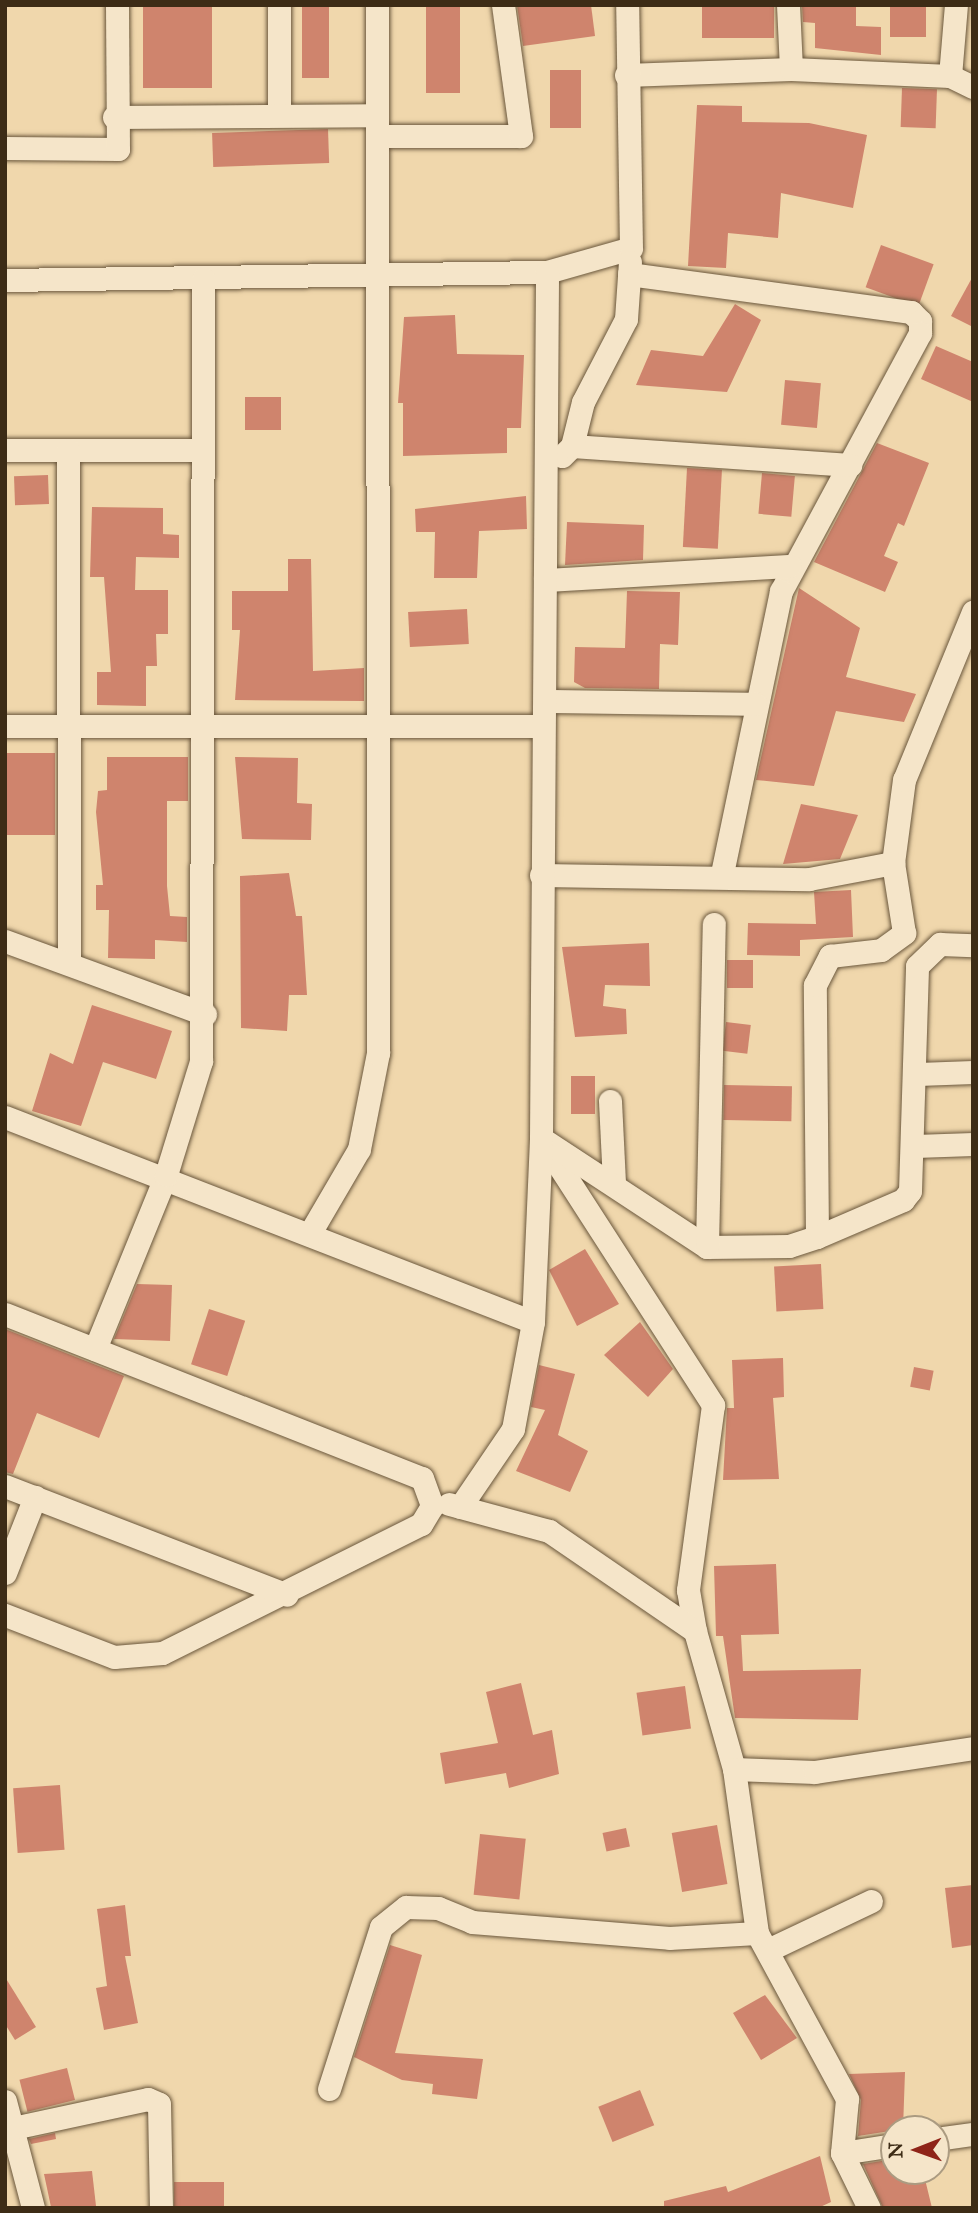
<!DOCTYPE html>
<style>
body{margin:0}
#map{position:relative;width:978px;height:2213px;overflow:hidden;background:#f0d7ac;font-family:"IM FELL Great Primer",serif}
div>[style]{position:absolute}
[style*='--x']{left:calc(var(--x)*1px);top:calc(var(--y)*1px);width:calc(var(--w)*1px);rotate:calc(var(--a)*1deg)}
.building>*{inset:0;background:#cf846d;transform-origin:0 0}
.roads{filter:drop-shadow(0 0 2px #6a573c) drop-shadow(0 0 2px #6a573c)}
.minor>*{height:23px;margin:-11.5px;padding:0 11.5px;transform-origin:11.5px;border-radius:11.5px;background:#f5e5c9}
span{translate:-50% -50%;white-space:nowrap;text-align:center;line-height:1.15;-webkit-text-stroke:6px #f5e5c9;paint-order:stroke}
.frame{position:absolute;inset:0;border:7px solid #3d2c16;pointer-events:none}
.north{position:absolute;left:880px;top:2115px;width:70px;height:70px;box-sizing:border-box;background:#f5e5c9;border:2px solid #ab9b81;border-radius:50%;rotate:269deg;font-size:19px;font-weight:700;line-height:28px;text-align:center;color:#3d2c16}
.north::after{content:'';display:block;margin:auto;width:24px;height:32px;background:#8f2418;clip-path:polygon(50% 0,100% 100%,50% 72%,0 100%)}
</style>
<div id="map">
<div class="building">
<i style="left:143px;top:5px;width:69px;height:83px"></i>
<i style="left:302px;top:5px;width:27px;height:73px"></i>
<i style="left:426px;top:5px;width:34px;height:88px"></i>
<i style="clip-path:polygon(517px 5px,591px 5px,595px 36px,523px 46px)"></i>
<i style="left:702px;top:5px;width:72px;height:33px"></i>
<i style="clip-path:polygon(802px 5px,856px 5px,856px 26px,881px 27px,881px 55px,815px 48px,815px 23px,803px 22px)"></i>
<i style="left:890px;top:5px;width:36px;height:32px"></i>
<i style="left:550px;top:70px;width:31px;height:58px"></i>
<i style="left:902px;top:88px;width:35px;height:39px;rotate:2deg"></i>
<i style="clip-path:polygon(697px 105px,742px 106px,742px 122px,809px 123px,867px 135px,853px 208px,781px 193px,778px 238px,728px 233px,726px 268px,688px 266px)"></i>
<i style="left:328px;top:129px;width:34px;height:116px;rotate:88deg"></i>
<i style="left:881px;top:245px;width:56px;height:45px;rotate:20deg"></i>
<i style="clip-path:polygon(973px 276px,973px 327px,951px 316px)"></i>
<i style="clip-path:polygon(735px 304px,761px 320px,727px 392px,636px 385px,651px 350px,703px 356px)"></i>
<i style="clip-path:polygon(455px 315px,457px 354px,524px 355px,521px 428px,507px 428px,507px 453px,403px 456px,403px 403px,398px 403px,404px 317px)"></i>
<i style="clip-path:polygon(936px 346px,973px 362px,973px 402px,921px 379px)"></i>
<i style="left:785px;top:380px;width:36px;height:45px;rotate:5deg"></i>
<i style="left:245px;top:397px;width:36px;height:33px"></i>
<i style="clip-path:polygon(877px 443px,929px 463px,904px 526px,898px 523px,884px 556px,898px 562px,885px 592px,814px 562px)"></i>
<i style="left:687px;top:468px;width:35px;height:79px;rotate:3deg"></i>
<i style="left:762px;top:473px;width:33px;height:41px;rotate:5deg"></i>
<i style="left:48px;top:475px;width:29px;height:34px;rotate:88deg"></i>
<i style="clip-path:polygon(526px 496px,527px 529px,479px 531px,477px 578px,434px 578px,435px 532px,416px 532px,415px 509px)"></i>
<i style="clip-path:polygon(92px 507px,163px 508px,163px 534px,179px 535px,179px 558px,136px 557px,135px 590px,168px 590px,168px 634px,156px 634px,157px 666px,146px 666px,146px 706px,97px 705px,97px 672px,111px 672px,104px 577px,90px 577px)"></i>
<i style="clip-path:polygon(567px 522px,644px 525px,643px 560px,565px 565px)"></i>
<i style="clip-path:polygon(288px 559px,311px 559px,313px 671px,364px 668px,364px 701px,235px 700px,240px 630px,232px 630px,232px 591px,288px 591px)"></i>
<i style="clip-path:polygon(799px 588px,860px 628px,846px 677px,916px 694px,904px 722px,836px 711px,814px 786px,756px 780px)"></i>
<i style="clip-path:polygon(627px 591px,680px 592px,678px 645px,660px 644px,659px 689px,585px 688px,574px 682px,575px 647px,625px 648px)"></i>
<i style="left:467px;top:609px;width:35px;height:59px;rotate:87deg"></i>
<i style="left:55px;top:753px;width:82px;height:50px;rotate:90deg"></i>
<i style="clip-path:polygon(107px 757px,188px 757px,188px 801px,167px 801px,167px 886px,170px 916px,187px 917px,187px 942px,155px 940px,155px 959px,108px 958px,109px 910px,96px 910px,96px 885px,103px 885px,96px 812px,98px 791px,107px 790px)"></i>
<i style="clip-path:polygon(235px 757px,298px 758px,297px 803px,312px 804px,311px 840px,242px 839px)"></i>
<i style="clip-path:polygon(801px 804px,858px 815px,840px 859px,783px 864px)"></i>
<i style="clip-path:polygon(289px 873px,296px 916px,302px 916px,307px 995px,289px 995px,287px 1031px,241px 1028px,240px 876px)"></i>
<i style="clip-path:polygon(851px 890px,853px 937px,800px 940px,800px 956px,747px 955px,748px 923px,816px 924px,814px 892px)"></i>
<i style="clip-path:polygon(649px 943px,650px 986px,605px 985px,603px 1006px,626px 1009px,627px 1034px,575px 1037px,562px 947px)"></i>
<i style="left:727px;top:960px;width:26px;height:28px"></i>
<i style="clip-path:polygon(92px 1005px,172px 1031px,156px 1079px,103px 1062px,81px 1126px,32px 1111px,50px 1053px,73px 1064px)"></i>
<i style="left:726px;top:1022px;width:25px;height:29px;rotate:7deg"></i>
<i style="left:571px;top:1076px;width:24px;height:38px"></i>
<i style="left:724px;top:1085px;width:68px;height:35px;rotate:1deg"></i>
<i style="clip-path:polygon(585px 1249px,619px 1304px,577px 1326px,549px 1270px)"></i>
<i style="left:821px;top:1264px;width:45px;height:47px;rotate:87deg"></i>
<i style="clip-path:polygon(137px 1284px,172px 1285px,170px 1341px,114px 1339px)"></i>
<i style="left:209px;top:1309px;width:38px;height:58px;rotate:18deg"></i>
<i style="clip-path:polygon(640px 1322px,673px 1369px,648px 1397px,604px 1355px)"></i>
<i style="clip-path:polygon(5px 1329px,124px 1376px,99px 1438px,37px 1413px,13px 1474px,5px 1472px)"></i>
<i style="clip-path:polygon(783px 1358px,784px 1397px,773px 1398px,779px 1479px,723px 1480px,727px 1408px,734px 1408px,732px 1360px)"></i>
<i style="clip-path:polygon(539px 1365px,575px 1374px,558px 1435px,588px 1451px,570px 1492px,516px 1471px,545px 1410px,531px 1407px)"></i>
<i style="left:914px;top:1367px;width:20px;height:20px;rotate:11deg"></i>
<i style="clip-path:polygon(776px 1564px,779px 1634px,741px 1635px,743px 1671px,861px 1669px,858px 1720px,735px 1718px,723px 1636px,716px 1636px,714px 1566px)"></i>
<i style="clip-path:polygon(521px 1683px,533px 1735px,552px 1730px,559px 1774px,509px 1788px,506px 1773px,445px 1784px,440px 1753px,498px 1743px,486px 1692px)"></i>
<i style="left:685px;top:1686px;width:43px;height:49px;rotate:82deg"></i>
<i style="left:60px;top:1785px;width:65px;height:47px;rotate:86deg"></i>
<i style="left:717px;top:1825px;width:60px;height:46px;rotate:80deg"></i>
<i style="left:626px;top:1828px;width:19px;height:24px;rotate:78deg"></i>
<i style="left:480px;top:1834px;width:46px;height:61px;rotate:6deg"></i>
<i style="clip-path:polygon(973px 1885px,973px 1945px,952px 1948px,945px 1888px)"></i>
<i style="clip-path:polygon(125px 1905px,131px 1956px,125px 1956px,138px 2023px,104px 2030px,96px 1988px,107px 1986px,97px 1909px)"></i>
<i style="clip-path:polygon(390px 1945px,422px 1955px,395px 2053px,483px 2059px,477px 2099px,432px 2094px,433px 2084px,402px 2080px,354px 2057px)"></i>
<i style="clip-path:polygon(5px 1977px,36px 2027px,15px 2040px,5px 2024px)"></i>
<i style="clip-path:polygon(765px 1995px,797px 2038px,761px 2060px,733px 2013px)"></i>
<i style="left:67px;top:2068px;width:33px;height:49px;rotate:76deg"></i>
<i style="clip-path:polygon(905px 2072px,903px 2129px,858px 2136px,861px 2100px,849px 2074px)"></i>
<i style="left:640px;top:2090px;width:38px;height:45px;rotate:68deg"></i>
<i style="clip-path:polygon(55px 2133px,56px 2139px,31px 2144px,29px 2139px)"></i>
<i style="clip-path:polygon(820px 2156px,831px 2202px,818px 2208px,664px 2208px,664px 2201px,726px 2186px,728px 2192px)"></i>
<i style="clip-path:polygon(894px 2159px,894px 2171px,923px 2171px,932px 2208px,883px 2208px,863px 2164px)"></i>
<i style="clip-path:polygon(92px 2171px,96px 2206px,51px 2207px,44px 2174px)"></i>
<i style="left:174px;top:2182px;width:50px;height:26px"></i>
</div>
<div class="roads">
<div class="minor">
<i style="--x:279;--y:5;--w:106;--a:90"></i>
<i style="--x:788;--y:5;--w:64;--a:87.3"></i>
<i style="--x:626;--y:75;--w:165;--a:-2.1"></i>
<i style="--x:791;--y:69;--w:159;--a:2.5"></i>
<i style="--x:950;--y:76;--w:25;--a:26"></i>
<i style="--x:950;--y:76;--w:71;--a:-85.2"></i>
<i style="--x:114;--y:117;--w:262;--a:-0.4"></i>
<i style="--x:378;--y:136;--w:143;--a:0"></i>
<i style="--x:521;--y:136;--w:132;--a:-97.8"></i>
<i style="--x:5;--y:148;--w:113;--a:0.5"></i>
<i style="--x:118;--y:149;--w:144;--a:-90.4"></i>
<i style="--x:629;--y:274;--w:285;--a:7.7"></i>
<i style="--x:911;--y:312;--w:13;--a:45"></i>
<i style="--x:920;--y:321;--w:12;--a:90"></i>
<i style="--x:920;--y:333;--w:293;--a:118.3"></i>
<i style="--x:781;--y:591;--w:289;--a:101.8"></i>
<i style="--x:5;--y:280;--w:542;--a:-0.85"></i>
<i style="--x:547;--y:272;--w:87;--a:-15.9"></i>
<i style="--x:631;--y:248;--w:243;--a:-90.9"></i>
<i style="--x:572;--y:446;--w:279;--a:3.9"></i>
<i style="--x:5;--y:450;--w:198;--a:0"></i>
<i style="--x:68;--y:450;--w:512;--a:89.89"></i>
<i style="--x:562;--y:456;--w:14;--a:-45"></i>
<i style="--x:572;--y:446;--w:45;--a:-76"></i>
<i style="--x:583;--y:402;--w:93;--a:-62.6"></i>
<i style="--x:626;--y:319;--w:57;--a:-86"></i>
<i style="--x:545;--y:580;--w:245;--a:-3.3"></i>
<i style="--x:545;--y:701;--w:210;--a:0.8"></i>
<i style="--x:5;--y:726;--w:536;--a:0"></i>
<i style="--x:541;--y:875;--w:268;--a:0.9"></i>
<i style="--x:809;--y:879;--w:86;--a:-10.8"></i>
<i style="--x:893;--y:863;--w:84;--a:-82.5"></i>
<i style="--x:904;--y:780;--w:182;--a:-67.7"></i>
<i style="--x:5;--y:941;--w:213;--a:20.1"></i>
<i style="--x:918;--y:1074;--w:55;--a:-2.1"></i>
<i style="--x:610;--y:1101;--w:83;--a:87.2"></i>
<i style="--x:5;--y:1117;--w:566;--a:21.22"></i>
<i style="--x:541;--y:1138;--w:318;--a:57.2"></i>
<i style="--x:713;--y:1405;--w:187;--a:97.7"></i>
<i style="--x:688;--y:1590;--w:42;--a:80.3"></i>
<i style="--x:695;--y:1631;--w:143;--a:74.2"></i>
<i style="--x:734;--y:1769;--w:166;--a:82"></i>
<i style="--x:757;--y:1933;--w:189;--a:61.5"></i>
<i style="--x:847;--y:2099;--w:54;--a:95.3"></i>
<i style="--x:842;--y:2153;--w:61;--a:63.9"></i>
<i style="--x:547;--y:1142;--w:191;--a:33.3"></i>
<i style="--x:707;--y:1247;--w:82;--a:-0.7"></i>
<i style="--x:789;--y:1246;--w:29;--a:-18"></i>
<i style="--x:817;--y:1237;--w:252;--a:-90.5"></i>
<i style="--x:815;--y:985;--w:33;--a:-63"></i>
<i style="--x:830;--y:956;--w:51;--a:-6.7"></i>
<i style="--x:881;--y:950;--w:29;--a:-36"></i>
<i style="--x:904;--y:933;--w:71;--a:-98.9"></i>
<i style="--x:915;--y:1146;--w:58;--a:-2"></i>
<i style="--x:310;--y:1233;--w:97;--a:-59.7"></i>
<i style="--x:359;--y:1149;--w:98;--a:-78.8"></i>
<i style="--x:378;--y:1053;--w:1048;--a:-90.05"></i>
<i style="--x:817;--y:1237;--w:94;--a:-23.3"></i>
<i style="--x:903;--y:1200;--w:11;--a:-52"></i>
<i style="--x:910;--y:1191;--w:225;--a:-88.2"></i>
<i style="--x:917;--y:966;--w:32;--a:-44"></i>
<i style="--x:940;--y:944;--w:33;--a:2"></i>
<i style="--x:707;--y:1247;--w:323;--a:-88.8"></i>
<i style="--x:5;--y:1314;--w:448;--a:21.5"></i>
<i style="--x:422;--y:1478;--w:30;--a:70"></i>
<i style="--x:432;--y:1506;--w:21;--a:121"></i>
<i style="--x:421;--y:1524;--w:289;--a:153.5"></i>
<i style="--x:162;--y:1653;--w:48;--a:175.2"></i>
<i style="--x:114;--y:1657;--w:117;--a:-158.9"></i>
<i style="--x:95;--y:1349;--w:188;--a:-67.8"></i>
<i style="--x:166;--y:1175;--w:119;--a:-72.9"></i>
<i style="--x:201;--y:1061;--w:782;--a:-89.85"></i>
<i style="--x:5;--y:1486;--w:302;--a:21.1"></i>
<i style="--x:449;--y:1504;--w:104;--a:15.1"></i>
<i style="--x:549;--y:1531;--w:177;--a:34.4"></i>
<i style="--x:460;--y:1507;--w:94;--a:-55.8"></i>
<i style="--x:513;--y:1429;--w:109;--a:-79.4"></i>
<i style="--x:533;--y:1322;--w:184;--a:-87.5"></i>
<i style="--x:541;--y:1138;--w:866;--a:-89.6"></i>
<i style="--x:5;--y:1573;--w:82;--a:-68.5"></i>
<i style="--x:734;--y:1769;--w:81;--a:2.1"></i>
<i style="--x:815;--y:1772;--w:160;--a:-8.6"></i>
<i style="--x:768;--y:1950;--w:114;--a:-25.4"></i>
<i style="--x:329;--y:2089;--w:170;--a:-72.2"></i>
<i style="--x:381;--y:1927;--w:32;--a:-39"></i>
<i style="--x:406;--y:1907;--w:32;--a:2"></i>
<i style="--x:438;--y:1908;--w:37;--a:22"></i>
<i style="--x:472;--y:1922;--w:198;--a:4.6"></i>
<i style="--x:669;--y:1938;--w:88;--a:-3.3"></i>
<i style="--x:5;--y:2101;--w:111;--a:75.3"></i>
<i style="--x:13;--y:2128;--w:138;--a:-12.1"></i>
<i style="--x:148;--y:2099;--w:12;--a:24"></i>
<i style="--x:159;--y:2104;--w:104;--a:88.9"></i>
<i style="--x:936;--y:2139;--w:37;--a:-8"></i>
<i style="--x:842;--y:2153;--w:53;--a:-8.7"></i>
</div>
</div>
<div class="frame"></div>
<div class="north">N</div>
</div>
